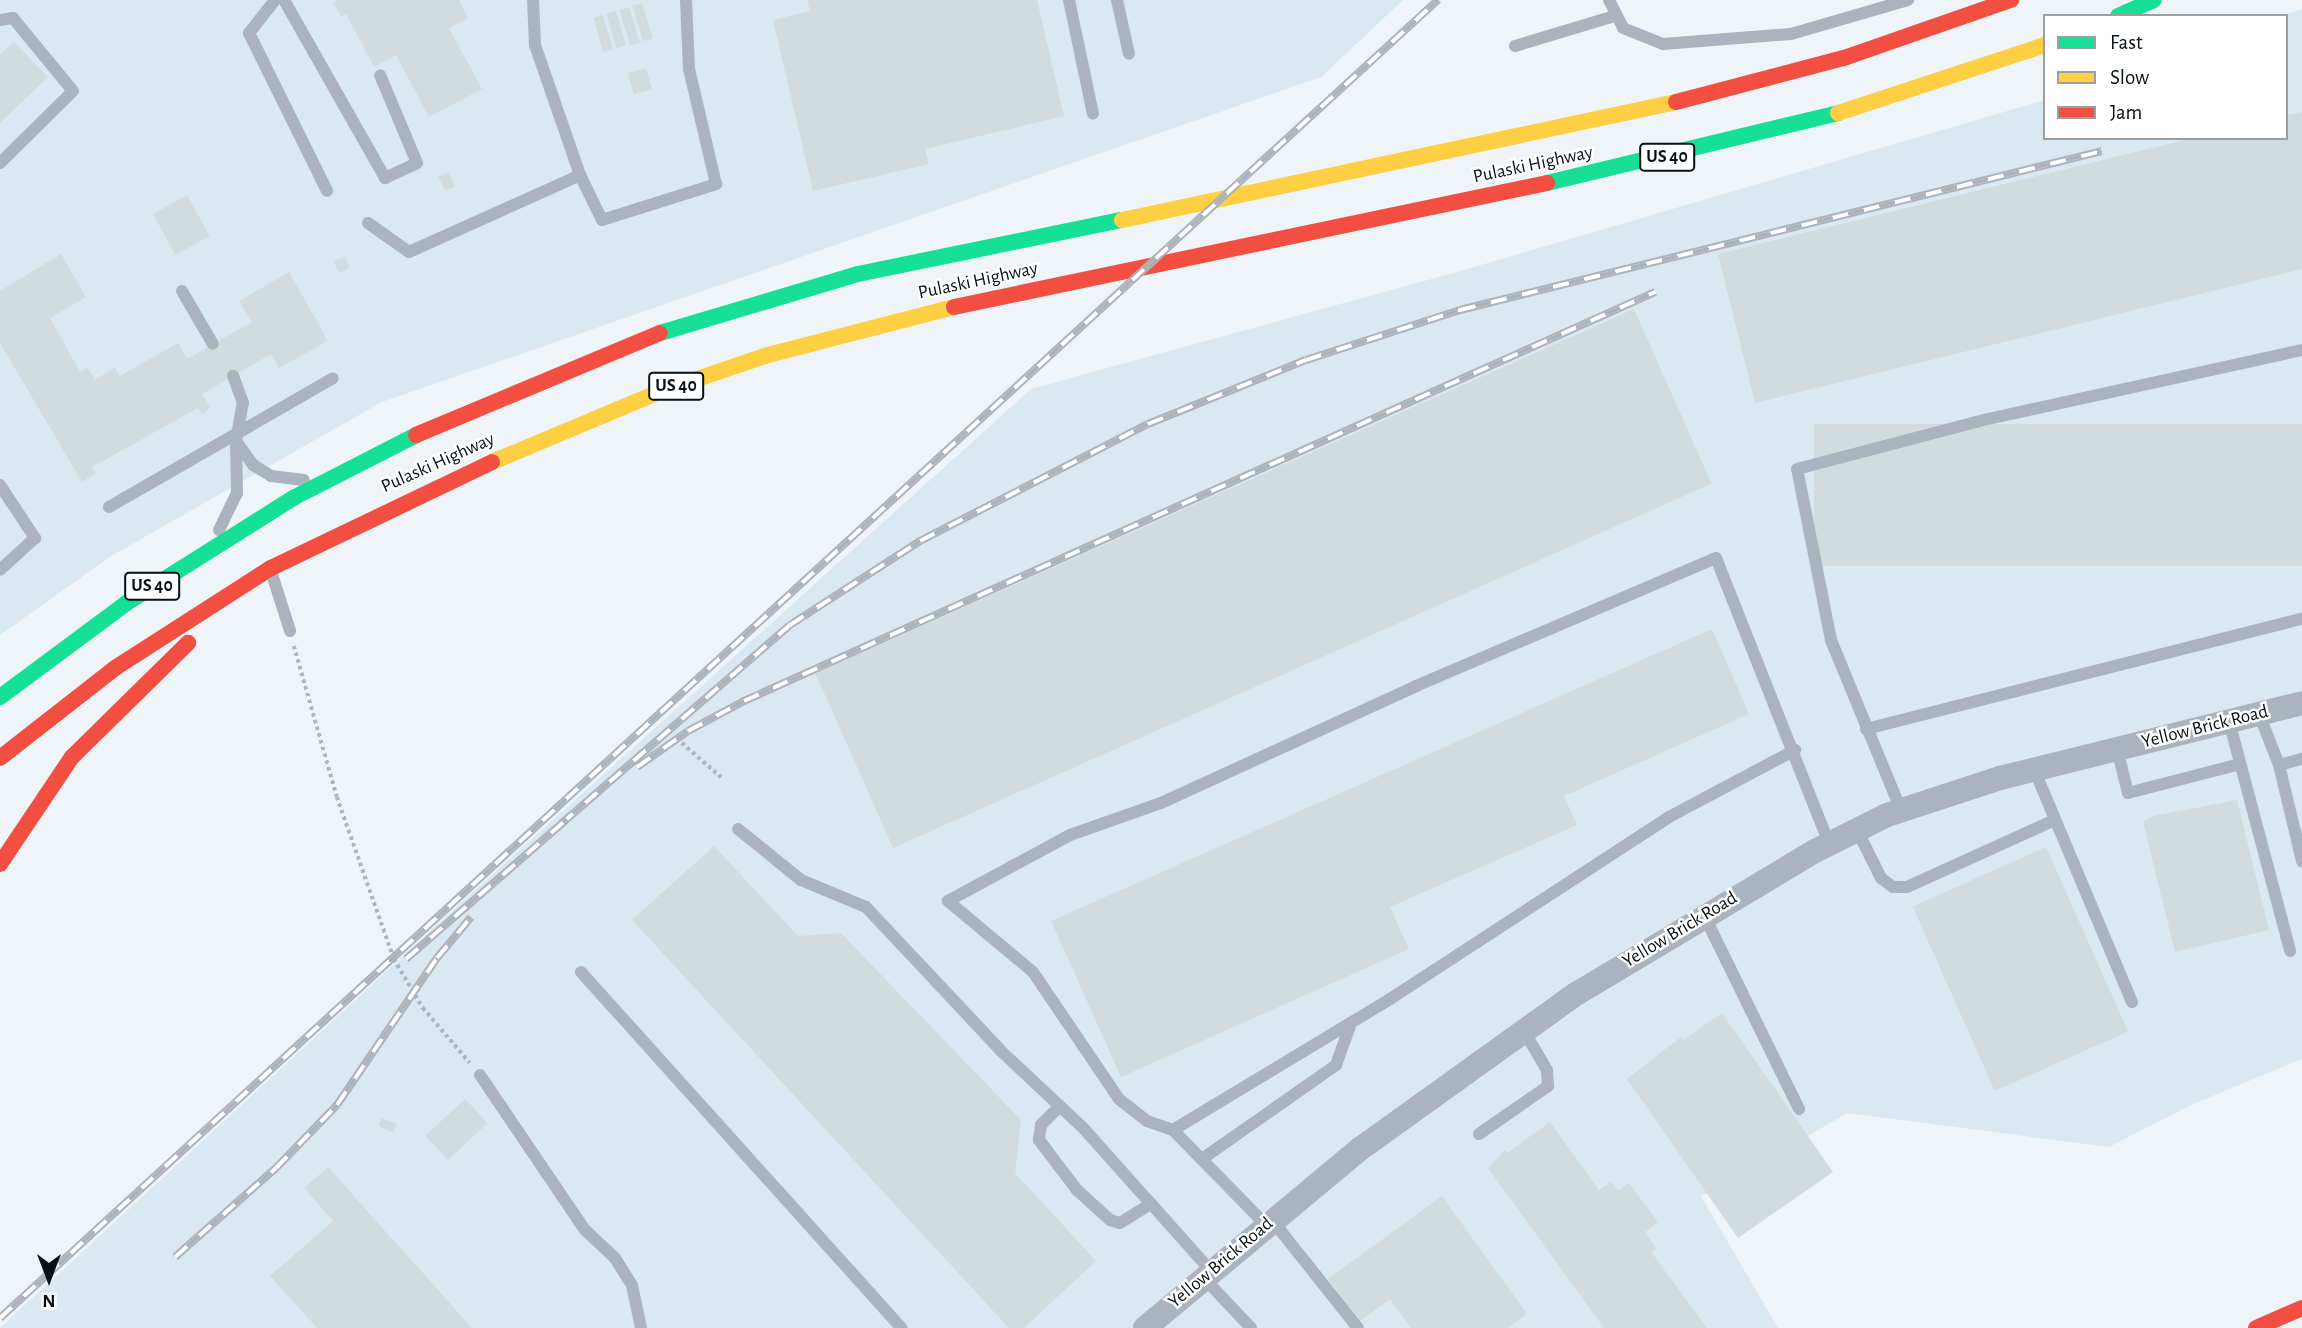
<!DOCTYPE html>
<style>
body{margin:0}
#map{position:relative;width:2302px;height:1328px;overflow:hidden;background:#eef4f7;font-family:"Alegreya Sans",sans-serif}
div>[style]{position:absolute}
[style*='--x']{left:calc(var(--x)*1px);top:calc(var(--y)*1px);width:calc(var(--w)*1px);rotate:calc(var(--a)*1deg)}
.built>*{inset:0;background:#dae8f1}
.building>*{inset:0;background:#d2dcde;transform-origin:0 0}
.path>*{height:3.5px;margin-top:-1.75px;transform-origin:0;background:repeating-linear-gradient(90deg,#aeb5bc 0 3.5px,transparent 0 7px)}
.lane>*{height:12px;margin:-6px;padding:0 6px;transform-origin:6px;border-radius:6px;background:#abb3bf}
.street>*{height:24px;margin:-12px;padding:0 12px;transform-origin:12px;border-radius:12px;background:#abb3bf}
.fast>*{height:16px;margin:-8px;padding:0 8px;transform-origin:8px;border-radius:8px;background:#16e098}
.slow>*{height:16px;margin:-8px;padding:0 8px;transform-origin:8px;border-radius:8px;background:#ffcf43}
.jam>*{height:16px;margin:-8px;padding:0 8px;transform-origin:8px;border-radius:8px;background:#f24e42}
.rail>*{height:8px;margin-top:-4px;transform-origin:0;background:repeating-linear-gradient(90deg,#fff 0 16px,#adb3bb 0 32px);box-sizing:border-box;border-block:2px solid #adb3bb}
span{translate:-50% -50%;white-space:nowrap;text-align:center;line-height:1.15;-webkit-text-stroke:5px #fff;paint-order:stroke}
.shield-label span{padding:2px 5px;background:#fff;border:2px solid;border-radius:5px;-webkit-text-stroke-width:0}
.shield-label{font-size:18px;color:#061015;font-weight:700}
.street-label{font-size:19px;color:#061015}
.legend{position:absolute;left:2043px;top:14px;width:245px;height:126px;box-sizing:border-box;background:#fff;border:2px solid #9b9fa1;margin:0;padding:9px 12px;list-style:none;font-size:21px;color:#061015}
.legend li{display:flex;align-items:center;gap:14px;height:35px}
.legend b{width:35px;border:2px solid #9b9fa1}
.north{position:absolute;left:14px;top:1244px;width:70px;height:70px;-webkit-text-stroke:5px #fff;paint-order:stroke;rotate:180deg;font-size:19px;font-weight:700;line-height:28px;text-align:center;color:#061015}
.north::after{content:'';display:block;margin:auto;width:24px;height:32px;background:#061015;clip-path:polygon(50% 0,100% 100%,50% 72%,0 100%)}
</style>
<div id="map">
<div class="built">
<i style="clip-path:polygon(0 0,1403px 0,1321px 77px,382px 402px,111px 556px,0 635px)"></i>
<i style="clip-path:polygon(2302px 9px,2302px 1059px,2193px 1104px,2109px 1147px,1848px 1113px,1701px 1196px,1778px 1328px,0 1328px,441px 921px,1031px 389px,1457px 272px,2045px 100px,2045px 138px,2286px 138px,2286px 16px,2282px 16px)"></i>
</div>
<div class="building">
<i style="clip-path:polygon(338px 0,459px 0,468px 18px,449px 28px,482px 89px,429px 117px,396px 55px,374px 67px,346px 14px,341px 17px,333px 3px)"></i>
<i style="clip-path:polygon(807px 0,1037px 0,1064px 116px,925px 149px,929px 164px,813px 191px,773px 20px,810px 11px)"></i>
<i style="left:642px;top:3px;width:37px;height:10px;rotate:73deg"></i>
<i style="left:629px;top:7px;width:37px;height:10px;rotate:73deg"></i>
<i style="left:616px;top:11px;width:36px;height:10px;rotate:74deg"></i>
<i style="left:603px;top:15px;width:36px;height:10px;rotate:74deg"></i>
<i style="clip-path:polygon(14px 42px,48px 77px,0 123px,0 54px)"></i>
<i style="left:646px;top:68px;width:22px;height:19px;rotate:74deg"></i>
<i style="clip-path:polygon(2302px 112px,2302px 269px,1755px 403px,1718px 254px,2193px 138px,2286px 138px,2286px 115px)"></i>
<i style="left:448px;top:172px;width:16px;height:11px;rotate:63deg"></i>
<i style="left:187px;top:195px;width:47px;height:39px;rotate:61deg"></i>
<i style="clip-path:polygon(61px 254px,86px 297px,50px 318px,80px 372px,87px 367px,95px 380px,115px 367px,120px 376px,178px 343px,187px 359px,252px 322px,239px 301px,289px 272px,328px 341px,279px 368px,271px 354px,202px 394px,210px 408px,202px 414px,198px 408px,92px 467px,96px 473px,82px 482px,0 343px,0 291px)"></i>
<i style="left:344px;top:256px;width:13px;height:12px;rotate:63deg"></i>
<i style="left:1634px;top:309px;width:191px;height:896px;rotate:66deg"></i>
<i style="left:2302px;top:424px;width:142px;height:488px;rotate:90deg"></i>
<i style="clip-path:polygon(1712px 629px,1749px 714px,1564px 796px,1577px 825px,1390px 907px,1409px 949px,1121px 1077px,1051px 921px)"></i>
<i style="clip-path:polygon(2237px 800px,2269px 930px,2175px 952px,2143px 822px,2153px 816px)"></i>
<i style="clip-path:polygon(714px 846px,798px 936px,841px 933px,1021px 1120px,1015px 1173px,1096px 1261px,1024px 1328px,1009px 1328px,632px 920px)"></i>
<i style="left:2046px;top:847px;width:202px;height:146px;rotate:66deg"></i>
<i style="clip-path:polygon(1722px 1013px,1833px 1172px,1738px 1238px,1627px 1079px,1681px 1037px,1683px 1040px)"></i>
<i style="left:465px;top:1099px;width:33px;height:54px;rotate:47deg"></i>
<i style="left:382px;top:1118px;width:16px;height:9px;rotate:22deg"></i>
<i style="clip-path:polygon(1550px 1122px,1599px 1190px,1611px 1182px,1618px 1191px,1629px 1183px,1658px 1222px,1645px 1232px,1657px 1249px,1652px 1253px,1707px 1328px,1604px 1328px,1488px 1168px,1505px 1150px,1507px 1153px)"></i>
<i style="clip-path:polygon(328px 1167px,472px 1328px,317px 1328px,270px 1276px,333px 1221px,304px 1188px)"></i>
<i style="clip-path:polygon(1442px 1196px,1527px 1314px,1508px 1328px,1411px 1328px,1390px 1299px,1359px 1322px,1328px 1279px)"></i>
</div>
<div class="path">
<i style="--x:294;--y:646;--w:157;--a:74.1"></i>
<i style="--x:337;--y:797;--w:172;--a:70.6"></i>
<i style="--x:394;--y:959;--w:57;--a:59.4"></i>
<i style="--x:423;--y:1008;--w:72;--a:49.5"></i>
<i style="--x:682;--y:743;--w:52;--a:41.1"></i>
</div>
<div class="lane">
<i style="--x:275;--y:0;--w:42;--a:128.2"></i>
<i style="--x:249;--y:33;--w:176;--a:63.7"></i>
<i style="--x:284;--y:0;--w:205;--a:60.4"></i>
<i style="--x:385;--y:178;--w:35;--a:-25"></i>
<i style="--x:417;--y:163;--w:95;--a:-112.8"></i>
<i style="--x:1069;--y:0;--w:116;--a:78.1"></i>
<i style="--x:1117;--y:0;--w:55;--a:77.5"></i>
<i style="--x:1609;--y:0;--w:31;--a:63"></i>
<i style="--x:1623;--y:28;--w:43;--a:21.8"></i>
<i style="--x:1663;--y:44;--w:128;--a:-4.5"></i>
<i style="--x:1791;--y:34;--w:122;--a:-16.2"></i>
<i style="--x:0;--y:20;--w:13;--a:-9"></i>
<i style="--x:13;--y:18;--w:94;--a:50.6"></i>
<i style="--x:73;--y:91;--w:103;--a:135.4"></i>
<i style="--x:1515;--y:46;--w:104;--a:-16.7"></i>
<i style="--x:580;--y:175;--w:50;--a:63.9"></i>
<i style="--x:602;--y:220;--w:120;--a:-17.5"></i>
<i style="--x:716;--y:184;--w:118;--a:-103.2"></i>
<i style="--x:689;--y:69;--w:69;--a:-92.5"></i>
<i style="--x:368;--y:223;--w:50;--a:35.3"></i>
<i style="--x:409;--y:252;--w:188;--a:-24.2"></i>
<i style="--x:580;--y:175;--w:138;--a:-109.1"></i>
<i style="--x:535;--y:45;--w:45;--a:-92.5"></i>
<i style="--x:182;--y:291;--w:61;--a:59.7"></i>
<i style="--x:238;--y:444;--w:26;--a:54"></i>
<i style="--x:253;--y:465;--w:21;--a:31"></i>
<i style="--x:271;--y:476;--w:33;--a:7"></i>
<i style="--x:0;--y:485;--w:64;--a:56.6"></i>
<i style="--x:35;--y:538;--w:47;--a:137.6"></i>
<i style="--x:109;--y:507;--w:258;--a:-29.9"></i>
<i style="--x:219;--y:530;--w:41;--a:-64.1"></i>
<i style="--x:237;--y:493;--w:52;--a:-91.1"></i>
<i style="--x:236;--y:441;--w:39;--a:-80"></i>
<i style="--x:243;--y:403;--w:29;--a:-110"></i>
<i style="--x:271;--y:571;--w:63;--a:72.4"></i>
<i style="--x:2259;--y:714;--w:55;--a:68.6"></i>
<i style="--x:2279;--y:765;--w:99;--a:76.5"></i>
<i style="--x:2229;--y:721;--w:238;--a:75.1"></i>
<i style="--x:1866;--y:729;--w:450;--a:-14.2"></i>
<i style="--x:2117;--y:749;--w:45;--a:76"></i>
<i style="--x:2128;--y:793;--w:116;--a:-14.5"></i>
<i style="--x:2279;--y:765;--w:24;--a:-15"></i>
<i style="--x:2034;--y:769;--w:253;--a:67.2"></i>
<i style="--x:1901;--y:810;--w:184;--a:-112.4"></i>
<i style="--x:1831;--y:640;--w:174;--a:-101.2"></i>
<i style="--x:1797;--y:469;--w:197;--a:-14.7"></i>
<i style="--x:1988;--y:419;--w:321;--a:-12.4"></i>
<i style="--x:738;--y:829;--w:81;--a:39"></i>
<i style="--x:801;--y:880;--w:70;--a:22.6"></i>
<i style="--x:866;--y:907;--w:197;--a:46.8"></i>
<i style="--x:1001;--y:1051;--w:115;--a:43.2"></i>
<i style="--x:1085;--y:1130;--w:188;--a:48.2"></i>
<i style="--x:1857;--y:830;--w:54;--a:63.4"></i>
<i style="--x:1881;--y:878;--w:15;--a:37"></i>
<i style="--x:1893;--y:887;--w:14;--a:0"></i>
<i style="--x:1907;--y:887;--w:162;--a:-24.4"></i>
<i style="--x:1704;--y:915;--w:216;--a:63.9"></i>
<i style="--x:581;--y:972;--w:479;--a:48"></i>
<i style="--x:480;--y:1075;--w:187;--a:55.9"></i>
<i style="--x:585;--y:1230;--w:41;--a:43"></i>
<i style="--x:615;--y:1258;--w:32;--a:58"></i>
<i style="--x:632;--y:1285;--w:44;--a:78.2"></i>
<i style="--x:1060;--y:1106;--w:27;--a:135"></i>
<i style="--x:1041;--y:1125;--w:15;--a:98"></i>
<i style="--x:1039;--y:1140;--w:63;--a:52.8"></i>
<i style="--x:1077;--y:1190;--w:45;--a:42.3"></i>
<i style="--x:1110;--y:1220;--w:10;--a:17"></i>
<i style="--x:1120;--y:1223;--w:36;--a:-32"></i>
<i style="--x:1173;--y:1130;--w:253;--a:-31.1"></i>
<i style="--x:1390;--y:999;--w:333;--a:-33.1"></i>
<i style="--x:1669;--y:817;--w:143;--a:-28"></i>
<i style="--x:1479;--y:1134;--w:84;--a:-34.8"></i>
<i style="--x:1548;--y:1086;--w:16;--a:-94"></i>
<i style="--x:1547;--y:1070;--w:45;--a:-120.5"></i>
<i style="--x:1202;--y:1159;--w:164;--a:-35"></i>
<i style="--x:1336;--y:1065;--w:45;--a:-70.3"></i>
<i style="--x:1272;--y:1220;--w:138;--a:51.5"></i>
<i style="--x:1266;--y:1225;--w:133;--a:-134.4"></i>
<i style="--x:1173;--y:1130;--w:28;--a:-161"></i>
<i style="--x:1147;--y:1121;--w:36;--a:-142"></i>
<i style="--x:1119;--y:1099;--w:153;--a:-124.1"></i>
<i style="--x:1033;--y:972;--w:111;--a:-140.1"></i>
<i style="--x:948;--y:901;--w:139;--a:-28.4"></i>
<i style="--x:1070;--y:835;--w:96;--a:-19.4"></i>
<i style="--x:1161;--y:803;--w:281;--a:-24.6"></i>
<i style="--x:1416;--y:686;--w:326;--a:-23.1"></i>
<i style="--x:1716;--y:558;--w:308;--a:68.4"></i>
<i style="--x:1203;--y:1277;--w:70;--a:46.7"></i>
</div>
<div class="street">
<i style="--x:1145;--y:1328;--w:280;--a:-39.8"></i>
<i style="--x:1360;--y:1149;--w:266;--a:-35.7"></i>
<i style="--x:1576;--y:994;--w:279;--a:-30.9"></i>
<i style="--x:1815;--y:851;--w:80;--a:-26.6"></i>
<i style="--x:1887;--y:815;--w:119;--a:-18.1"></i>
<i style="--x:2000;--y:778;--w:311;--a:-13.9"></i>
</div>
<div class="fast">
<i style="--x:2118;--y:16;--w:39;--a:-24"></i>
<i style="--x:1547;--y:183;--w:299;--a:-13.5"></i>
<i style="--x:660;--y:333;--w:207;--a:-16.6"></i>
<i style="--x:858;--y:274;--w:269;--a:-11.6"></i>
<i style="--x:0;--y:697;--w:156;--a:-36.6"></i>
<i style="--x:125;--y:604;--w:201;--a:-32.2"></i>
<i style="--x:295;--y:497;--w:136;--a:-27.1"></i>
</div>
<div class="slow">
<i style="--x:1838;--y:113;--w:218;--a:-18.2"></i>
<i style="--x:1122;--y:220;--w:566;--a:-12.02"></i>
<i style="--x:492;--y:462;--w:184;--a:-22.7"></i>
<i style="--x:662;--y:391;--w:112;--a:-18.8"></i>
<i style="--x:768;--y:355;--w:192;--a:-14.5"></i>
</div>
<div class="jam">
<i style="--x:1676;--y:102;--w:174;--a:-14.7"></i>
<i style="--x:1844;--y:58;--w:177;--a:-19.2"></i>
<i style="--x:954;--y:307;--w:606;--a:-11.81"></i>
<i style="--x:416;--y:435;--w:264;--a:-22.7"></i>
<i style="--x:0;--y:758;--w:146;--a:-38"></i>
<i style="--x:115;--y:668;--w:185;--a:-32.7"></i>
<i style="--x:271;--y:568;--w:245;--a:-25.6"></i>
<i style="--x:0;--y:864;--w:129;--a:-56.1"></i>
<i style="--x:72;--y:757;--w:163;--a:-44.5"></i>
<i style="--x:2256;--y:1328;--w:50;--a:-23.5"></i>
</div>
<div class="rail">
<i style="--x:637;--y:767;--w:62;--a:-35.2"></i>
<i style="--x:688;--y:731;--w:64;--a:-28.2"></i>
<i style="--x:744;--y:701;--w:999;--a:-24.18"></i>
<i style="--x:561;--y:824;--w:303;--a:-41"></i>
<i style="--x:790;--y:625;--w:155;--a:-32.9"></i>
<i style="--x:920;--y:541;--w:256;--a:-27.2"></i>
<i style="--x:1148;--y:424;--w:170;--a:-22.1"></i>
<i style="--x:1306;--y:360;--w:162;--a:-18"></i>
<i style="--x:1460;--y:310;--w:661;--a:-13.91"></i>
<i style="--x:406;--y:959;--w:213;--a:-41"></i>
<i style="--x:175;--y:1257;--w:135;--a:-41.4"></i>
<i style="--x:276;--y:1168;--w:88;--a:-45.9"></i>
<i style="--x:337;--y:1105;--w:178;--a:-55.8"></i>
<i style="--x:437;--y:958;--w:53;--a:-50.3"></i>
<i style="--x:0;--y:1318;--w:1951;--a:-42.51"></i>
</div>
<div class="shield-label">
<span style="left:1667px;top:157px">US 40</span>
<span style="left:676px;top:386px">US 40</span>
<span style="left:152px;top:586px">US 40</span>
</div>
<div class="street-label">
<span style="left:1533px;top:165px;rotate:-12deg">Pulaski Highway</span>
<span style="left:978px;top:281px;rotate:-12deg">Pulaski Highway</span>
<span style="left:438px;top:463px;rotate:-24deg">Pulaski Highway</span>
<span style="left:2205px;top:727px;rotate:-14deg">Yellow Brick Road</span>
<span style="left:1680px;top:930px;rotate:-31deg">Yellow Brick Road</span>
<span style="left:1221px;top:1263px;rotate:-40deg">Yellow Brick Road</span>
</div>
<ul class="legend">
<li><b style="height:9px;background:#16e098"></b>Fast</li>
<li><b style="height:9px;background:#ffcf43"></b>Slow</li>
<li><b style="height:9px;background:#f24e42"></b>Jam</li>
</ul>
<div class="north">N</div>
</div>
